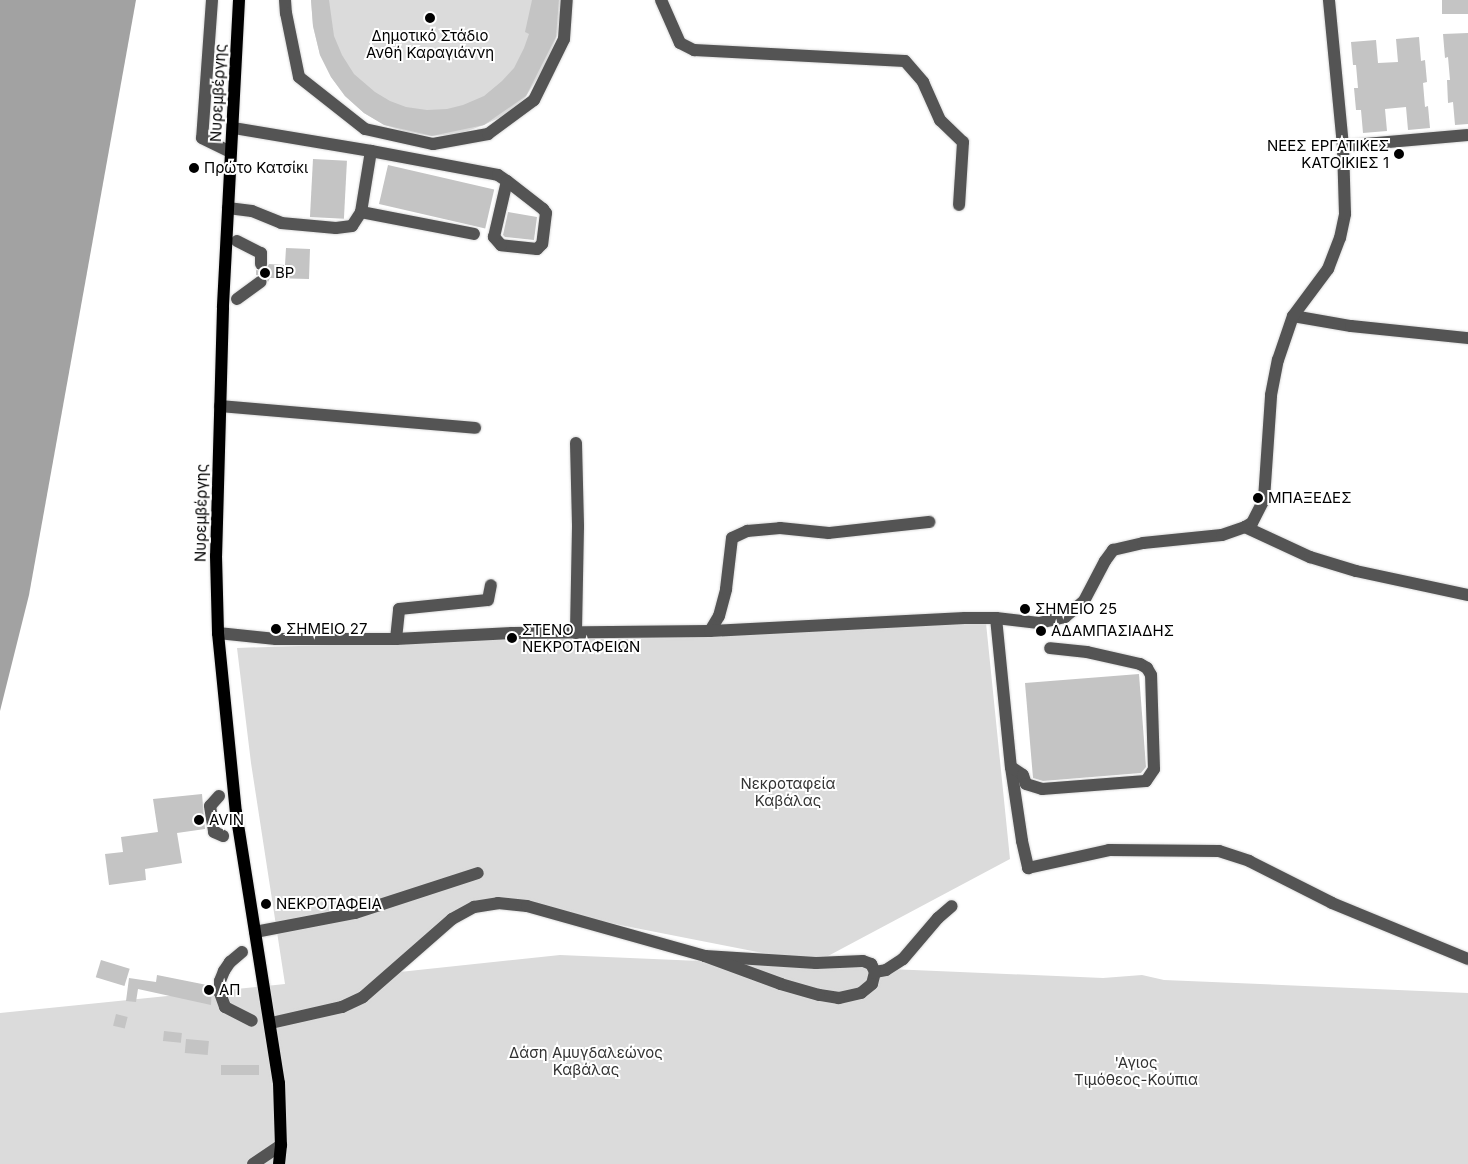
<!DOCTYPE html>
<meta charset="utf-8">
<style>
body{margin:0}
#map{position:relative;width:1468px;height:1164px;overflow:hidden;background:#fff;font-family:Inter,sans-serif}
div>[style]{position:absolute}
[style*='--x']{left:calc(var(--x)*1px);top:calc(var(--y)*1px);width:calc(var(--w)*1px);rotate:calc(var(--a)*1deg)}
.green>*{inset:0;background:#dbdbdb}
.water>*{inset:0;background:#a2a2a2}
.building>*{inset:0;background:#c4c4c4;transform-origin:0 0}
.roads{filter:drop-shadow(0 0 1px #dbdbdb) drop-shadow(0 0 1px #dbdbdb)}
.minor>*{height:12px;margin:-6px;padding:0 6px;transform-origin:6px;border-radius:6px;background:#545454}
.major>*{height:12px;margin:-6px;padding:0 6px;transform-origin:6px;border-radius:6px;background:#000}
.dots>*{width:14px;height:14px;translate:-50% -50%;box-sizing:border-box;border:2px solid #fff;border-radius:50%}
span{translate:-50% -50%;white-space:nowrap;text-align:center;line-height:1.15;-webkit-text-stroke:4px #fff;paint-order:stroke}
.poi-label{font-size:15px;color:#000}
.right{translate:-100% -50%;text-align:right}
.left{translate:0 -50%;text-align:left}
.street-label{font-size:15px;color:#000}
.park-label{font-size:15px;color:#323232}
</style>
<div id="map">
<div class="green">
<i style="clip-path:polygon(311px 0,563px 0,557px 36px,546px 65px,525px 98px,507px 114px,484px 125px,459px 134px,431px 136px,406px 132px,385px 125px,364px 113px,345px 96px,331px 77px,320px 55px,313px 26px)"></i>
<i style="clip-path:polygon(986px 623px,1010px 859px,828px 956px,794px 959px,513px 904px,472px 902px,390px 973px,560px 955px,1103px 978px,1142px 975px,1164px 980px,1468px 993px,1468px 1164px,0 1164px,0 1013px,285px 984px,251px 763px,237px 648px)"></i>
</div>
<div class="water">
<i style="clip-path:polygon(0 0,136px 0,29px 595px,0 711px)"></i>
</div>
<div class="building">
<i style="clip-path:polygon(311px 0,329px 0,334px 36px,342px 55px,354px 74px,375px 92px,390px 101px,406px 107px,427px 110px,447px 109px,463px 105px,484px 96px,502px 81px,514px 68px,524px 48px,529px 34px,525px 32px,532px 0,559px 0,556px 37px,526px 96px,484px 125px,432px 136px,384px 125px,364px 113px,345px 96px,331px 77px,320px 55px,313px 26px)"></i>
<i style="left:1442px;top:0;width:26px;height:14px"></i>
<i style="clip-path:polygon(1468px 33px,1468px 124px,1455px 125px,1453px 102px,1448px 103px,1447px 80px,1450px 80px,1448px 57px,1445px 58px,1443px 34px)"></i>
<i style="clip-path:polygon(1419px 37px,1421px 61px,1425px 60px,1427px 82px,1423px 83px,1425px 107px,1428px 106px,1430px 128px,1408px 130px,1406px 107px,1385px 109px,1387px 131px,1363px 133px,1361px 110px,1356px 110px,1354px 88px,1358px 88px,1356px 65px,1353px 65px,1351px 42px,1376px 40px,1378px 63px,1398px 62px,1396px 39px)"></i>
<i style="left:313px;top:159px;width:34px;height:58px;rotate:3deg"></i>
<i style="left:388px;top:165px;width:109px;height:40px;rotate:13deg"></i>
<i style="clip-path:polygon(508px 212px,537px 217px,534px 240px,505px 237px,503px 235px)"></i>
<i style="clip-path:polygon(286px 248px,310px 249px,309px 279px,270px 278px,268px 282px,264px 275px,256px 275px,256px 270px,265px 271px,269px 264px,285px 265px)"></i>
<i style="clip-path:polygon(1139px 674px,1146px 767px,1141px 773px,1043px 781px,1033px 778px,1025px 683px)"></i>
<i style="clip-path:polygon(202px 794px,205px 829px,177px 833px,182px 863px,145px 869px,146px 880px,109px 885px,105px 854px,123px 852px,121px 837px,158px 832px,153px 799px)"></i>
<i style="left:101px;top:960px;width:30px;height:18px;rotate:17deg"></i>
<i style="clip-path:polygon(157px 975px,212px 986px,211px 1005px,138px 989px,136px 1002px,126px 1001px,129px 978px,156px 982px)"></i>
<i style="left:116px;top:1014px;width:12px;height:12px;rotate:14deg"></i>
<i style="left:164px;top:1031px;width:18px;height:10px;rotate:6deg"></i>
<i style="left:186px;top:1039px;width:23px;height:14px;rotate:5deg"></i>
<i style="left:221px;top:1065px;width:38px;height:10px"></i>
</div>
<div class="roads">
<div class="minor">
<i style="--x:212;--y:0;--w:138;--a:94.1"></i>
<i style="--x:202;--y:138;--w:32;--a:26"></i>
<i style="--x:285;--y:0;--w:13;--a:86"></i>
<i style="--x:286;--y:13;--w:65;--a:78.5"></i>
<i style="--x:299;--y:77;--w:84;--a:38.2"></i>
<i style="--x:365;--y:129;--w:70;--a:12.4"></i>
<i style="--x:433;--y:144;--w:56;--a:-10.3"></i>
<i style="--x:488;--y:134;--w:57;--a:-36.5"></i>
<i style="--x:534;--y:100;--w:68;--a:-63.8"></i>
<i style="--x:564;--y:39;--w:39;--a:-86"></i>
<i style="--x:661;--y:0;--w:47;--a:66.2"></i>
<i style="--x:680;--y:43;--w:16;--a:27"></i>
<i style="--x:694;--y:50;--w:211;--a:3"></i>
<i style="--x:905;--y:61;--w:28;--a:49"></i>
<i style="--x:923;--y:82;--w:42;--a:65.9"></i>
<i style="--x:940;--y:120;--w:32;--a:44"></i>
<i style="--x:963;--y:142;--w:63;--a:93.6"></i>
<i style="--x:1343;--y:146;--w:125;--a:-5"></i>
<i style="--x:371;--y:151;--w:129;--a:10.7"></i>
<i style="--x:498;--y:175;--w:11;--a:34"></i>
<i style="--x:507;--y:181;--w:46;--a:37.9"></i>
<i style="--x:543;--y:209;--w:5;--a:53"></i>
<i style="--x:546;--y:213;--w:31;--a:97"></i>
<i style="--x:542;--y:244;--w:7;--a:135"></i>
<i style="--x:537;--y:249;--w:36;--a:-174"></i>
<i style="--x:501;--y:245;--w:11;--a:-131"></i>
<i style="--x:494;--y:237;--w:57;--a:-76.9"></i>
<i style="--x:228;--y:208;--w:24;--a:7"></i>
<i style="--x:252;--y:211;--w:31;--a:22"></i>
<i style="--x:281;--y:223;--w:55;--a:5.2"></i>
<i style="--x:336;--y:228;--w:16;--a:-7"></i>
<i style="--x:352;--y:226;--w:17;--a:-57"></i>
<i style="--x:361;--y:212;--w:62;--a:-80.7"></i>
<i style="--x:371;--y:151;--w:140;--a:-170.5"></i>
<i style="--x:361;--y:212;--w:115;--a:11"></i>
<i style="--x:237;--y:241;--w:27;--a:27"></i>
<i style="--x:261;--y:253;--w:11;--a:90"></i>
<i style="--x:237;--y:299;--w:29;--a:-36"></i>
<i style="--x:1293;--y:316;--w:59;--a:9.8"></i>
<i style="--x:1351;--y:326;--w:118;--a:5.9"></i>
<i style="--x:220;--y:406;--w:256;--a:4.9"></i>
<i style="--x:576;--y:443;--w:84;--a:88.6"></i>
<i style="--x:578;--y:527;--w:106;--a:91.1"></i>
<i style="--x:1245;--y:527;--w:72;--a:24.8"></i>
<i style="--x:1310;--y:557;--w:48;--a:16.9"></i>
<i style="--x:1356;--y:571;--w:115;--a:12.1"></i>
<i style="--x:996;--y:618;--w:150;--a:84.3"></i>
<i style="--x:1011;--y:767;--w:75;--a:81.5"></i>
<i style="--x:1022;--y:841;--w:28;--a:77"></i>
<i style="--x:1028;--y:868;--w:83;--a:-12.5"></i>
<i style="--x:1109;--y:850;--w:110;--a:0.5"></i>
<i style="--x:1219;--y:851;--w:32;--a:18"></i>
<i style="--x:1249;--y:861;--w:93;--a:26.8"></i>
<i style="--x:1332;--y:903;--w:147;--a:22.4"></i>
<i style="--x:710;--y:631;--w:17;--a:-59"></i>
<i style="--x:719;--y:616;--w:28;--a:-75"></i>
<i style="--x:726;--y:589;--w:51;--a:-83.3"></i>
<i style="--x:732;--y:538;--w:17;--a:-25"></i>
<i style="--x:747;--y:531;--w:33;--a:-5"></i>
<i style="--x:780;--y:528;--w:49;--a:5.8"></i>
<i style="--x:829;--y:533;--w:101;--a:-6.3"></i>
<i style="--x:218;--y:633;--w:58;--a:5.9"></i>
<i style="--x:276;--y:639;--w:120;--a:0"></i>
<i style="--x:396;--y:639;--w:116;--a:-3"></i>
<i style="--x:512;--y:633;--w:198;--a:-0.6"></i>
<i style="--x:710;--y:631;--w:255;--a:-2.9"></i>
<i style="--x:965;--y:618;--w:31;--a:0"></i>
<i style="--x:996;--y:618;--w:43;--a:6.6"></i>
<i style="--x:1039;--y:623;--w:27;--a:-13"></i>
<i style="--x:1065;--y:617;--w:25;--a:-40"></i>
<i style="--x:1084;--y:601;--w:45;--a:-62.3"></i>
<i style="--x:1105;--y:561;--w:14;--a:-54"></i>
<i style="--x:1113;--y:550;--w:31;--a:-13"></i>
<i style="--x:1143;--y:543;--w:79;--a:-5.8"></i>
<i style="--x:1222;--y:535;--w:24;--a:-19"></i>
<i style="--x:1245;--y:527;--w:8;--a:-30"></i>
<i style="--x:1252;--y:523;--w:27;--a:-63"></i>
<i style="--x:1264;--y:499;--w:104;--a:-86.1"></i>
<i style="--x:1271;--y:395;--w:36;--a:-79"></i>
<i style="--x:1278;--y:360;--w:46;--a:-71.2"></i>
<i style="--x:1293;--y:316;--w:59;--a:-53.3"></i>
<i style="--x:1328;--y:269;--w:33;--a:-69"></i>
<i style="--x:1340;--y:238;--w:25;--a:-78"></i>
<i style="--x:1345;--y:214;--w:68;--a:-91.7"></i>
<i style="--x:1343;--y:146;--w:147;--a:-95.5"></i>
<i style="--x:396;--y:639;--w:30;--a:-84"></i>
<i style="--x:399;--y:609;--w:89;--a:-5.8"></i>
<i style="--x:488;--y:600;--w:15;--a:-79"></i>
<i style="--x:1011;--y:767;--w:14;--a:34"></i>
<i style="--x:1023;--y:775;--w:9;--a:72"></i>
<i style="--x:1026;--y:784;--w:17;--a:17"></i>
<i style="--x:1042;--y:789;--w:104;--a:-4.4"></i>
<i style="--x:1146;--y:781;--w:14;--a:-56"></i>
<i style="--x:1154;--y:769;--w:94;--a:-91.8"></i>
<i style="--x:1151;--y:675;--w:8;--a:-120"></i>
<i style="--x:1147;--y:668;--w:8;--a:-150"></i>
<i style="--x:1140;--y:664;--w:54;--a:-167.2"></i>
<i style="--x:1087;--y:652;--w:37;--a:-174"></i>
<i style="--x:219;--y:796;--w:13;--a:132"></i>
<i style="--x:210;--y:806;--w:26;--a:81"></i>
<i style="--x:214;--y:832;--w:10;--a:24"></i>
<i style="--x:255;--y:932;--w:102;--a:-10.8"></i>
<i style="--x:355;--y:913;--w:129;--a:-18"></i>
<i style="--x:242;--y:952;--w:16;--a:140"></i>
<i style="--x:230;--y:962;--w:11;--a:124"></i>
<i style="--x:224;--y:971;--w:11;--a:112"></i>
<i style="--x:220;--y:981;--w:12;--a:90"></i>
<i style="--x:220;--y:993;--w:15;--a:70"></i>
<i style="--x:225;--y:1007;--w:30;--a:27"></i>
<i style="--x:875;--y:972;--w:11;--a:-10"></i>
<i style="--x:886;--y:970;--w:20;--a:-33"></i>
<i style="--x:903;--y:959;--w:54;--a:-49.5"></i>
<i style="--x:938;--y:918;--w:18;--a:-41"></i>
<i style="--x:271;--y:1023;--w:73;--a:-12.7"></i>
<i style="--x:342;--y:1007;--w:23;--a:-25"></i>
<i style="--x:363;--y:997;--w:118;--a:-41.2"></i>
<i style="--x:452;--y:919;--w:25;--a:-29"></i>
<i style="--x:474;--y:907;--w:24;--a:-9"></i>
<i style="--x:498;--y:903;--w:29;--a:6"></i>
<i style="--x:527;--y:906;--w:185;--a:15.7"></i>
<i style="--x:705;--y:956;--w:111;--a:3.6"></i>
<i style="--x:816;--y:963;--w:47;--a:-2.4"></i>
<i style="--x:863;--y:961;--w:9;--a:21"></i>
<i style="--x:871;--y:964;--w:9;--a:63"></i>
<i style="--x:875;--y:972;--w:12;--a:104"></i>
<i style="--x:872;--y:984;--w:14;--a:141"></i>
<i style="--x:861;--y:993;--w:23;--a:167"></i>
<i style="--x:839;--y:998;--w:20;--a:-171"></i>
<i style="--x:819;--y:995;--w:40;--a:-164"></i>
<i style="--x:781;--y:984;--w:81;--a:-159.8"></i>
<i style="--x:253;--y:1164;--w:34;--a:-34"></i>
</div>
<div class="major">
<i style="--x:239;--y:0;--w:308;--a:93"></i>
<i style="--x:223;--y:308;--w:248;--a:91.6"></i>
<i style="--x:216;--y:556;--w:77;--a:88.5"></i>
<i style="--x:218;--y:633;--w:180;--a:84.3"></i>
<i style="--x:236;--y:812;--w:274;--a:81"></i>
<i style="--x:279;--y:1083;--w:62;--a:88.2"></i>
<i style="--x:281;--y:1145;--w:19;--a:96"></i>
</div>
</div>
<div class="dots">
<i style="left:430px;top:18px;background:#000"></i>
<i style="left:1399px;top:154px;background:#000"></i>
<i style="left:194px;top:168px;background:#000"></i>
<i style="left:265px;top:273px;background:#000"></i>
<i style="left:1258px;top:498px;background:#000"></i>
<i style="left:1025px;top:609px;background:#000"></i>
<i style="left:276px;top:629px;background:#000"></i>
<i style="left:1041px;top:631px;background:#000"></i>
<i style="left:512px;top:638px;background:#000"></i>
<i style="left:199px;top:820px;background:#000"></i>
<i style="left:266px;top:904px;background:#000"></i>
<i style="left:209px;top:990px;background:#000"></i>
</div>
<div class="poi-label">
<span style="left:430px;top:44px">Δημοτικό Στάδιο<br>Ανθή Καραγιάννη</span>
<span class="right" style="left:1389px;top:154px">ΝΕΕΣ ΕΡΓΑΤΙΚΕΣ<br>ΚΑΤΟΙΚΙΕΣ 1</span>
<span class="left" style="left:204px;top:168px">Πρώτο Κατσίκι</span>
<span class="left" style="left:275px;top:273px">BP</span>
<span class="left" style="left:1268px;top:498px">ΜΠΑΞΕΔΕΣ</span>
<span class="left" style="left:1035px;top:609px">ΣΗΜΕΙΟ 25</span>
<span class="left" style="left:286px;top:629px">ΣΗΜΕΙΟ 27</span>
<span class="left" style="left:522px;top:638px">ΣΤΕΝΟ<br>ΝΕΚΡΟΤΑΦΕΙΩΝ</span>
<span class="left" style="left:1051px;top:631px">ΑΔΑΜΠΑΣΙΑΔΗΣ</span>
<span class="left" style="left:209px;top:820px">AVIN</span>
<span class="left" style="left:276px;top:904px">ΝΕΚΡΟΤΑΦΕΙΑ</span>
<span class="left" style="left:219px;top:990px">ΑΠ</span>
</div>
<div class="street-label">
<span style="left:218px;top:93px;rotate:-87deg">Νυρεμβέργης</span>
<span style="left:201px;top:513px;rotate:-89deg">Νυρεμβέργης</span>
</div>
<div class="park-label">
<span style="left:788px;top:792px">Νεκροταφεία<br>Καβάλας</span>
<span style="left:586px;top:1061px">Δάση Αμυγδαλεώνος<br>Καβάλας</span>
<span style="left:1136px;top:1071px">'Αγιος<br>Τιμόθεος-Κούπια</span>
</div>
</div>
